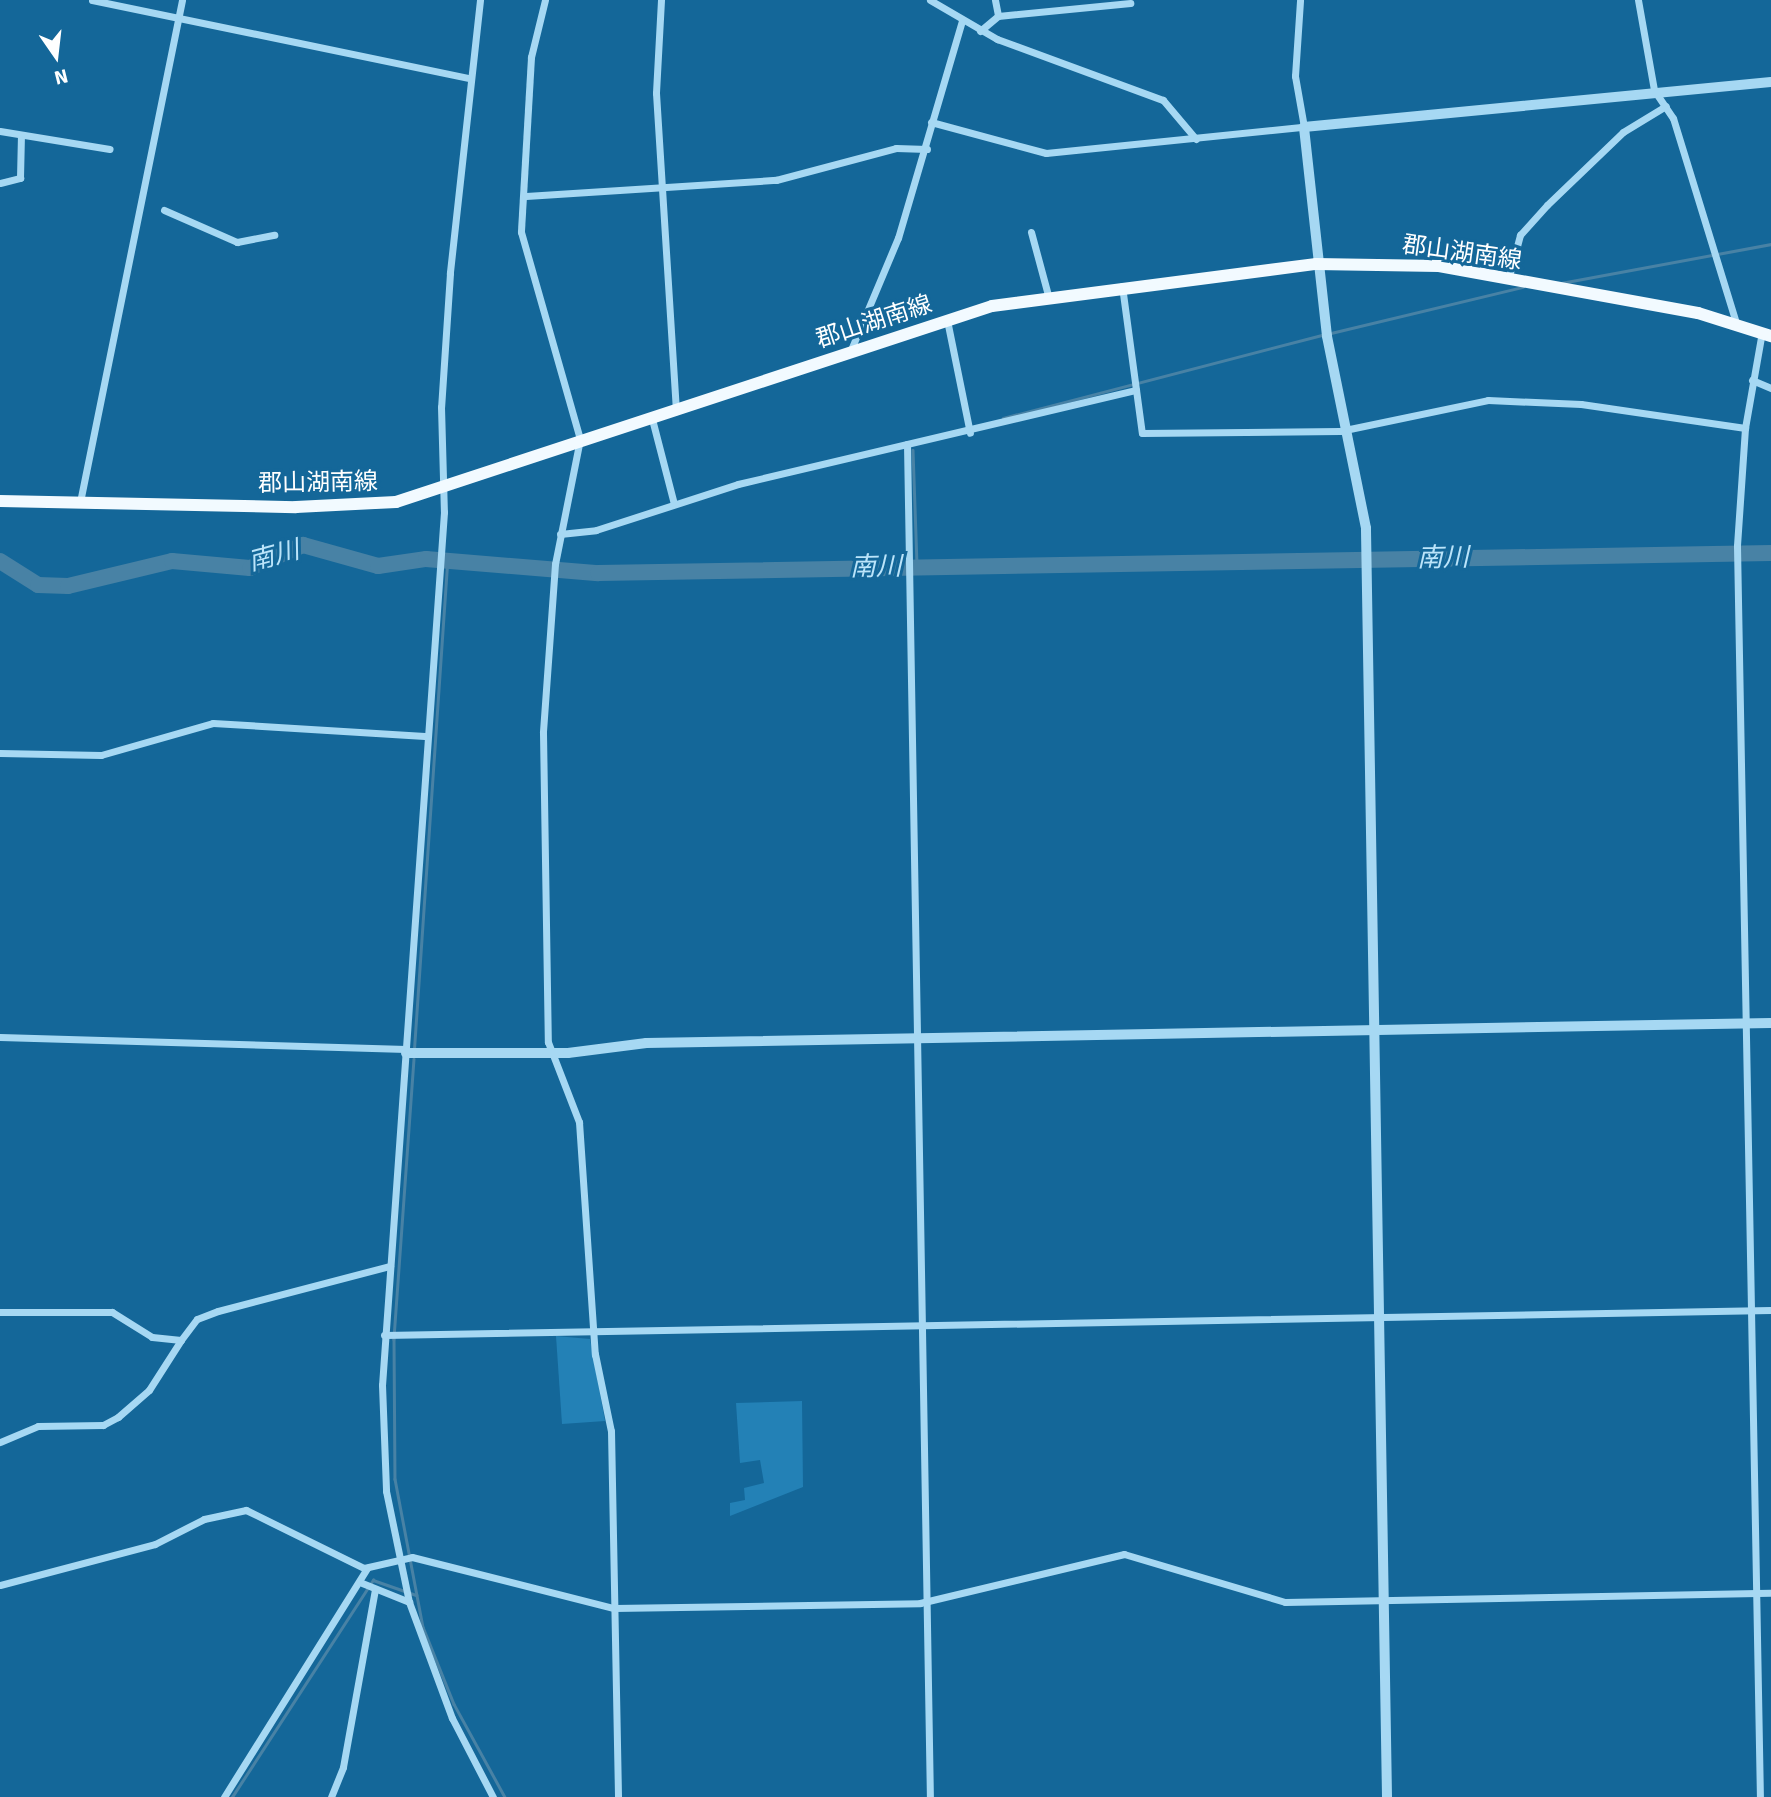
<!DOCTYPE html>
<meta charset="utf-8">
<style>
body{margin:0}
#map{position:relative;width:1771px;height:1797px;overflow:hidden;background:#146799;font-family:Signika,"Noto Sans JP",sans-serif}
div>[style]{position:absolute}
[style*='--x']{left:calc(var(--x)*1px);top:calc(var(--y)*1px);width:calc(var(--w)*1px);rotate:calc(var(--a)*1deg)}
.green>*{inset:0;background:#2381b6}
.stream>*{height:2.5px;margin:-1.25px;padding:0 1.25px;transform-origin:1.25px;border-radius:1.25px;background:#4882a5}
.river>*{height:16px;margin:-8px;padding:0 8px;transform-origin:8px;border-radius:8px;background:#4882a5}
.minor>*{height:7px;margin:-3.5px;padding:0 3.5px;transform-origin:3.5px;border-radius:3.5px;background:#a6d8f3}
.tertiary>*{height:10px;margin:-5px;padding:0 5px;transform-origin:5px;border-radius:5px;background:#a6d8f3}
.primary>*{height:12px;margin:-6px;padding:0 6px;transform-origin:6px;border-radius:6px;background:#f2faff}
span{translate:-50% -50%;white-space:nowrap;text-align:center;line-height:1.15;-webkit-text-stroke:6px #146799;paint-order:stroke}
.street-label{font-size:24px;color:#fff}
.water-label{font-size:26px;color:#bbe4fa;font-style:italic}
.north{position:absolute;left:21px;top:21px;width:70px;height:70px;-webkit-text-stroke:5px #146799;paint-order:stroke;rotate:166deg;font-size:19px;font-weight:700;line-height:28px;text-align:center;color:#fff}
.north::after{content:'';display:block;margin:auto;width:24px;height:32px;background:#fff;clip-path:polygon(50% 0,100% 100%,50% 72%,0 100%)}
</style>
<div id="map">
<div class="green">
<i style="clip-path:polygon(556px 1336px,590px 1339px,605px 1421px,562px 1424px)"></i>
<i style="clip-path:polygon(802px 1401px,803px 1487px,730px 1516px,730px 1503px,745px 1500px,744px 1488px,764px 1483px,760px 1460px,740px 1463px,736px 1403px)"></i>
</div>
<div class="stream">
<i style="--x:1561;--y:283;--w:214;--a:-10.5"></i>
<i style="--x:1331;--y:333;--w:197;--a:-13.5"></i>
<i style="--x:1003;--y:418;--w:333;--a:-14.6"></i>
<i style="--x:913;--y:450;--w:117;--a:88"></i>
<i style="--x:414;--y:1049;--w:490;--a:-86.1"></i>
<i style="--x:414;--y:1059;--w:281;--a:94.1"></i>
<i style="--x:394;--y:1339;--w:140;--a:89.6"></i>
<i style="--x:395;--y:1479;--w:151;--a:79.3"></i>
<i style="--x:423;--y:1627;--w:83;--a:68.1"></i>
<i style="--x:454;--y:1704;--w:106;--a:61.3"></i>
<i style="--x:232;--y:1797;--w:259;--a:-57"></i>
<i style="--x:373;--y:1580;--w:46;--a:19.2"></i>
</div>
<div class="river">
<i style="--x:0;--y:561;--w:45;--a:32.3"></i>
<i style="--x:38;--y:585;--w:30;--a:2"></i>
<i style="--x:68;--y:586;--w:107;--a:-13.5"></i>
<i style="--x:172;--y:561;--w:78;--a:5.1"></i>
<i style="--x:250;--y:568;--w:58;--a:-23.5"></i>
<i style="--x:303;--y:545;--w:78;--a:15.6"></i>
<i style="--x:378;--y:566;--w:49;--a:-8.3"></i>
<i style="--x:426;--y:559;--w:173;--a:4.7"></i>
<i style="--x:598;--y:573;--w:1173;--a:-0.98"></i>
</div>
<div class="minor">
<i style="--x:92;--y:0;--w:385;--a:11.7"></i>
<i style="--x:480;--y:0;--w:275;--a:96.3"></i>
<i style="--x:450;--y:273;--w:134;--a:93.8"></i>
<i style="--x:441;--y:407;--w:105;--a:88.4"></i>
<i style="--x:444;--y:512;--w:875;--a:94.06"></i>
<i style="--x:382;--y:1385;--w:106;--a:87.8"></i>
<i style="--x:386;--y:1491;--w:113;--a:78.3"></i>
<i style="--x:409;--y:1602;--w:124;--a:69.7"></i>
<i style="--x:452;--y:1718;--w:89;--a:62.6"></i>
<i style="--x:545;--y:0;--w:59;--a:103.8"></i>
<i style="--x:531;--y:57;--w:175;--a:93.3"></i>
<i style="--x:521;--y:232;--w:215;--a:74.1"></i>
<i style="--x:580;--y:439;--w:127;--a:101.3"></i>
<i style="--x:555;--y:564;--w:169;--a:94.1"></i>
<i style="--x:543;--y:733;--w:309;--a:89.1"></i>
<i style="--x:548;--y:1042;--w:86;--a:68.8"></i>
<i style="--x:579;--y:1122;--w:233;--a:86.1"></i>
<i style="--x:595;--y:1354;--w:79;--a:78.3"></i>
<i style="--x:611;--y:1431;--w:366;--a:88.9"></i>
<i style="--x:661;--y:0;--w:93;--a:93.1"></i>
<i style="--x:656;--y:93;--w:319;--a:86.4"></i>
<i style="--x:930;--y:0;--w:78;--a:30.2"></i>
<i style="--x:997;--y:39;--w:177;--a:20.2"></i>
<i style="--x:1163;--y:100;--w:51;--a:49.8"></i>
<i style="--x:995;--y:0;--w:16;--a:79"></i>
<i style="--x:1638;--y:0;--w:91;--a:79.9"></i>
<i style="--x:1654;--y:90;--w:34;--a:56"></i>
<i style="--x:1673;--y:118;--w:214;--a:72.9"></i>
<i style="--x:980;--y:31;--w:23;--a:-40"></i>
<i style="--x:998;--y:16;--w:133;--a:-5.6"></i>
<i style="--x:931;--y:122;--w:119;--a:15.1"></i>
<i style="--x:1046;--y:153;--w:259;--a:-5.8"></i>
<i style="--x:1304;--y:127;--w:52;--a:-100"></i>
<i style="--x:1295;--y:76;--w:76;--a:-86.2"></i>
<i style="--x:0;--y:131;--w:111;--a:9.3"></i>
<i style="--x:0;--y:183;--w:21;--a:-14"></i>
<i style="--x:20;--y:178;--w:43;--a:-88.7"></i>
<i style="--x:526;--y:196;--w:251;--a:-3.7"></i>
<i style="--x:776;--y:180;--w:124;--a:-14.9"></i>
<i style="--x:896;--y:148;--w:31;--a:2"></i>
<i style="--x:164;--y:210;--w:80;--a:23.7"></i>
<i style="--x:237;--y:242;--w:38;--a:-11"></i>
<i style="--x:1031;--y:232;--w:65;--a:74.9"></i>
<i style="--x:1508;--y:280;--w:47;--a:-75.1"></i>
<i style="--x:1520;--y:235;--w:40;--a:-48"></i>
<i style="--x:1547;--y:205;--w:105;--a:-43.8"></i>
<i style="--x:1623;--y:132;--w:50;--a:-31.2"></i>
<i style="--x:1122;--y:286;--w:148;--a:82.3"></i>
<i style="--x:1142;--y:433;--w:198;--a:-0.6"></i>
<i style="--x:1340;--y:431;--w:151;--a:-11.8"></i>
<i style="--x:1488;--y:400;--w:93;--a:2.5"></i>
<i style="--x:1581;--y:404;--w:166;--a:8.3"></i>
<i style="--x:1745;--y:428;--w:97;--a:-80"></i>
<i style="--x:947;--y:320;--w:115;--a:78.5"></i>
<i style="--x:850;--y:352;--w:124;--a:-67.2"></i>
<i style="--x:898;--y:238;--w:226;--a:-73.6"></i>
<i style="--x:1752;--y:380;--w:21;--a:23"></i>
<i style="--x:652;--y:419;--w:88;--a:75.5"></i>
<i style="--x:1745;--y:428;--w:118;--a:93.9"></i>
<i style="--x:1737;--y:546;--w:1251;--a:88.95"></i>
<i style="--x:907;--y:444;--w:1353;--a:89.03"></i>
<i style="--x:80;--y:502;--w:512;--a:-78.51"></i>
<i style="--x:560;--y:534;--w:36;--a:-6"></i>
<i style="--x:596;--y:530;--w:149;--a:-17.9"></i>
<i style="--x:738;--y:484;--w:409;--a:-13.3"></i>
<i style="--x:0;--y:753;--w:101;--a:1.1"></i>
<i style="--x:101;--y:755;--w:116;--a:-15.9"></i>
<i style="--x:213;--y:723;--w:212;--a:3.5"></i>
<i style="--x:0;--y:1037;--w:406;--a:1.7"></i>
<i style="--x:0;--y:1312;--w:112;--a:0"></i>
<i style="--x:112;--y:1312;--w:47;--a:32"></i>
<i style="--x:152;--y:1337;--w:29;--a:6"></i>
<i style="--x:181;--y:1340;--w:26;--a:-53"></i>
<i style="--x:197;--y:1319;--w:22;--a:-21"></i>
<i style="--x:218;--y:1311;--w:178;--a:-14.7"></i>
<i style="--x:384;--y:1335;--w:1387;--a:-1.03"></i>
<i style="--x:0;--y:1442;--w:41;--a:-22.8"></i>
<i style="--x:38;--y:1426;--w:65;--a:-0.9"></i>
<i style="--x:103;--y:1425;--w:17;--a:-28"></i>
<i style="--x:118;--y:1417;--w:41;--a:-41.1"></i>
<i style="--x:149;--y:1390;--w:59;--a:-57.4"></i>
<i style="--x:362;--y:1583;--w:51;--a:22"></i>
<i style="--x:0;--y:1585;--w:160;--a:-14.8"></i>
<i style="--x:155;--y:1544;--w:55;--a:-27"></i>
<i style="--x:204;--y:1519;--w:43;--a:-12.1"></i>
<i style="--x:246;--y:1510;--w:131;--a:26.2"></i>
<i style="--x:364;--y:1568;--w:49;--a:-12.9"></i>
<i style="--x:412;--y:1557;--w:208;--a:14.2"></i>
<i style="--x:614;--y:1608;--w:306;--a:-0.9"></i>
<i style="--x:920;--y:1603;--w:210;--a:-13.5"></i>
<i style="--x:1124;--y:1554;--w:168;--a:16.6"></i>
<i style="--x:1285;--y:1602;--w:486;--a:-1.1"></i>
<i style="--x:224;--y:1797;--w:270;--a:-58"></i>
<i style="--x:331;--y:1797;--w:32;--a:-68"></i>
<i style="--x:343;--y:1767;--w:181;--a:-79.8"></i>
</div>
<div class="tertiary">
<i style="--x:406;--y:1053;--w:162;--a:0"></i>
<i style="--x:568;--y:1053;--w:79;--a:-7.3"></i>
<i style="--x:646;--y:1043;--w:1125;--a:-1.02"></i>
<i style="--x:1387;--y:1797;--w:1269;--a:-90.95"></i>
<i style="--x:1366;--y:528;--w:196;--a:-101.5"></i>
<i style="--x:1327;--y:336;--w:210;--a:-96.3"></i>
<i style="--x:1304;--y:127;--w:469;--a:-5.5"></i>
</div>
<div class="primary">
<i style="--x:0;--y:501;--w:296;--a:1.2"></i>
<i style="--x:296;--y:507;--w:100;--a:-2.9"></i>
<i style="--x:396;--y:502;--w:627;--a:-18.2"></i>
<i style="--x:992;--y:306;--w:327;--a:-7.4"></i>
<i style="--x:1316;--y:264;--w:123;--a:0.9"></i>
<i style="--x:1439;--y:266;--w:263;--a:10.3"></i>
<i style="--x:1698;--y:313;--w:77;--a:17.5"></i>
</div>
<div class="street-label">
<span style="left:1462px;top:253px;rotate:8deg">郡山湖南線</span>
<span style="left:874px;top:322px;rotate:-18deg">郡山湖南線</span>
<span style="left:318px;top:483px;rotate:-1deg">郡山湖南線</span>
</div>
<div class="water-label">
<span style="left:274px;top:557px;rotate:-15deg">南川</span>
<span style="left:1443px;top:559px;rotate:-1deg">南川</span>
<span style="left:876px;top:568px;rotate:-1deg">南川</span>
</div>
<div class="north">N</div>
</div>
